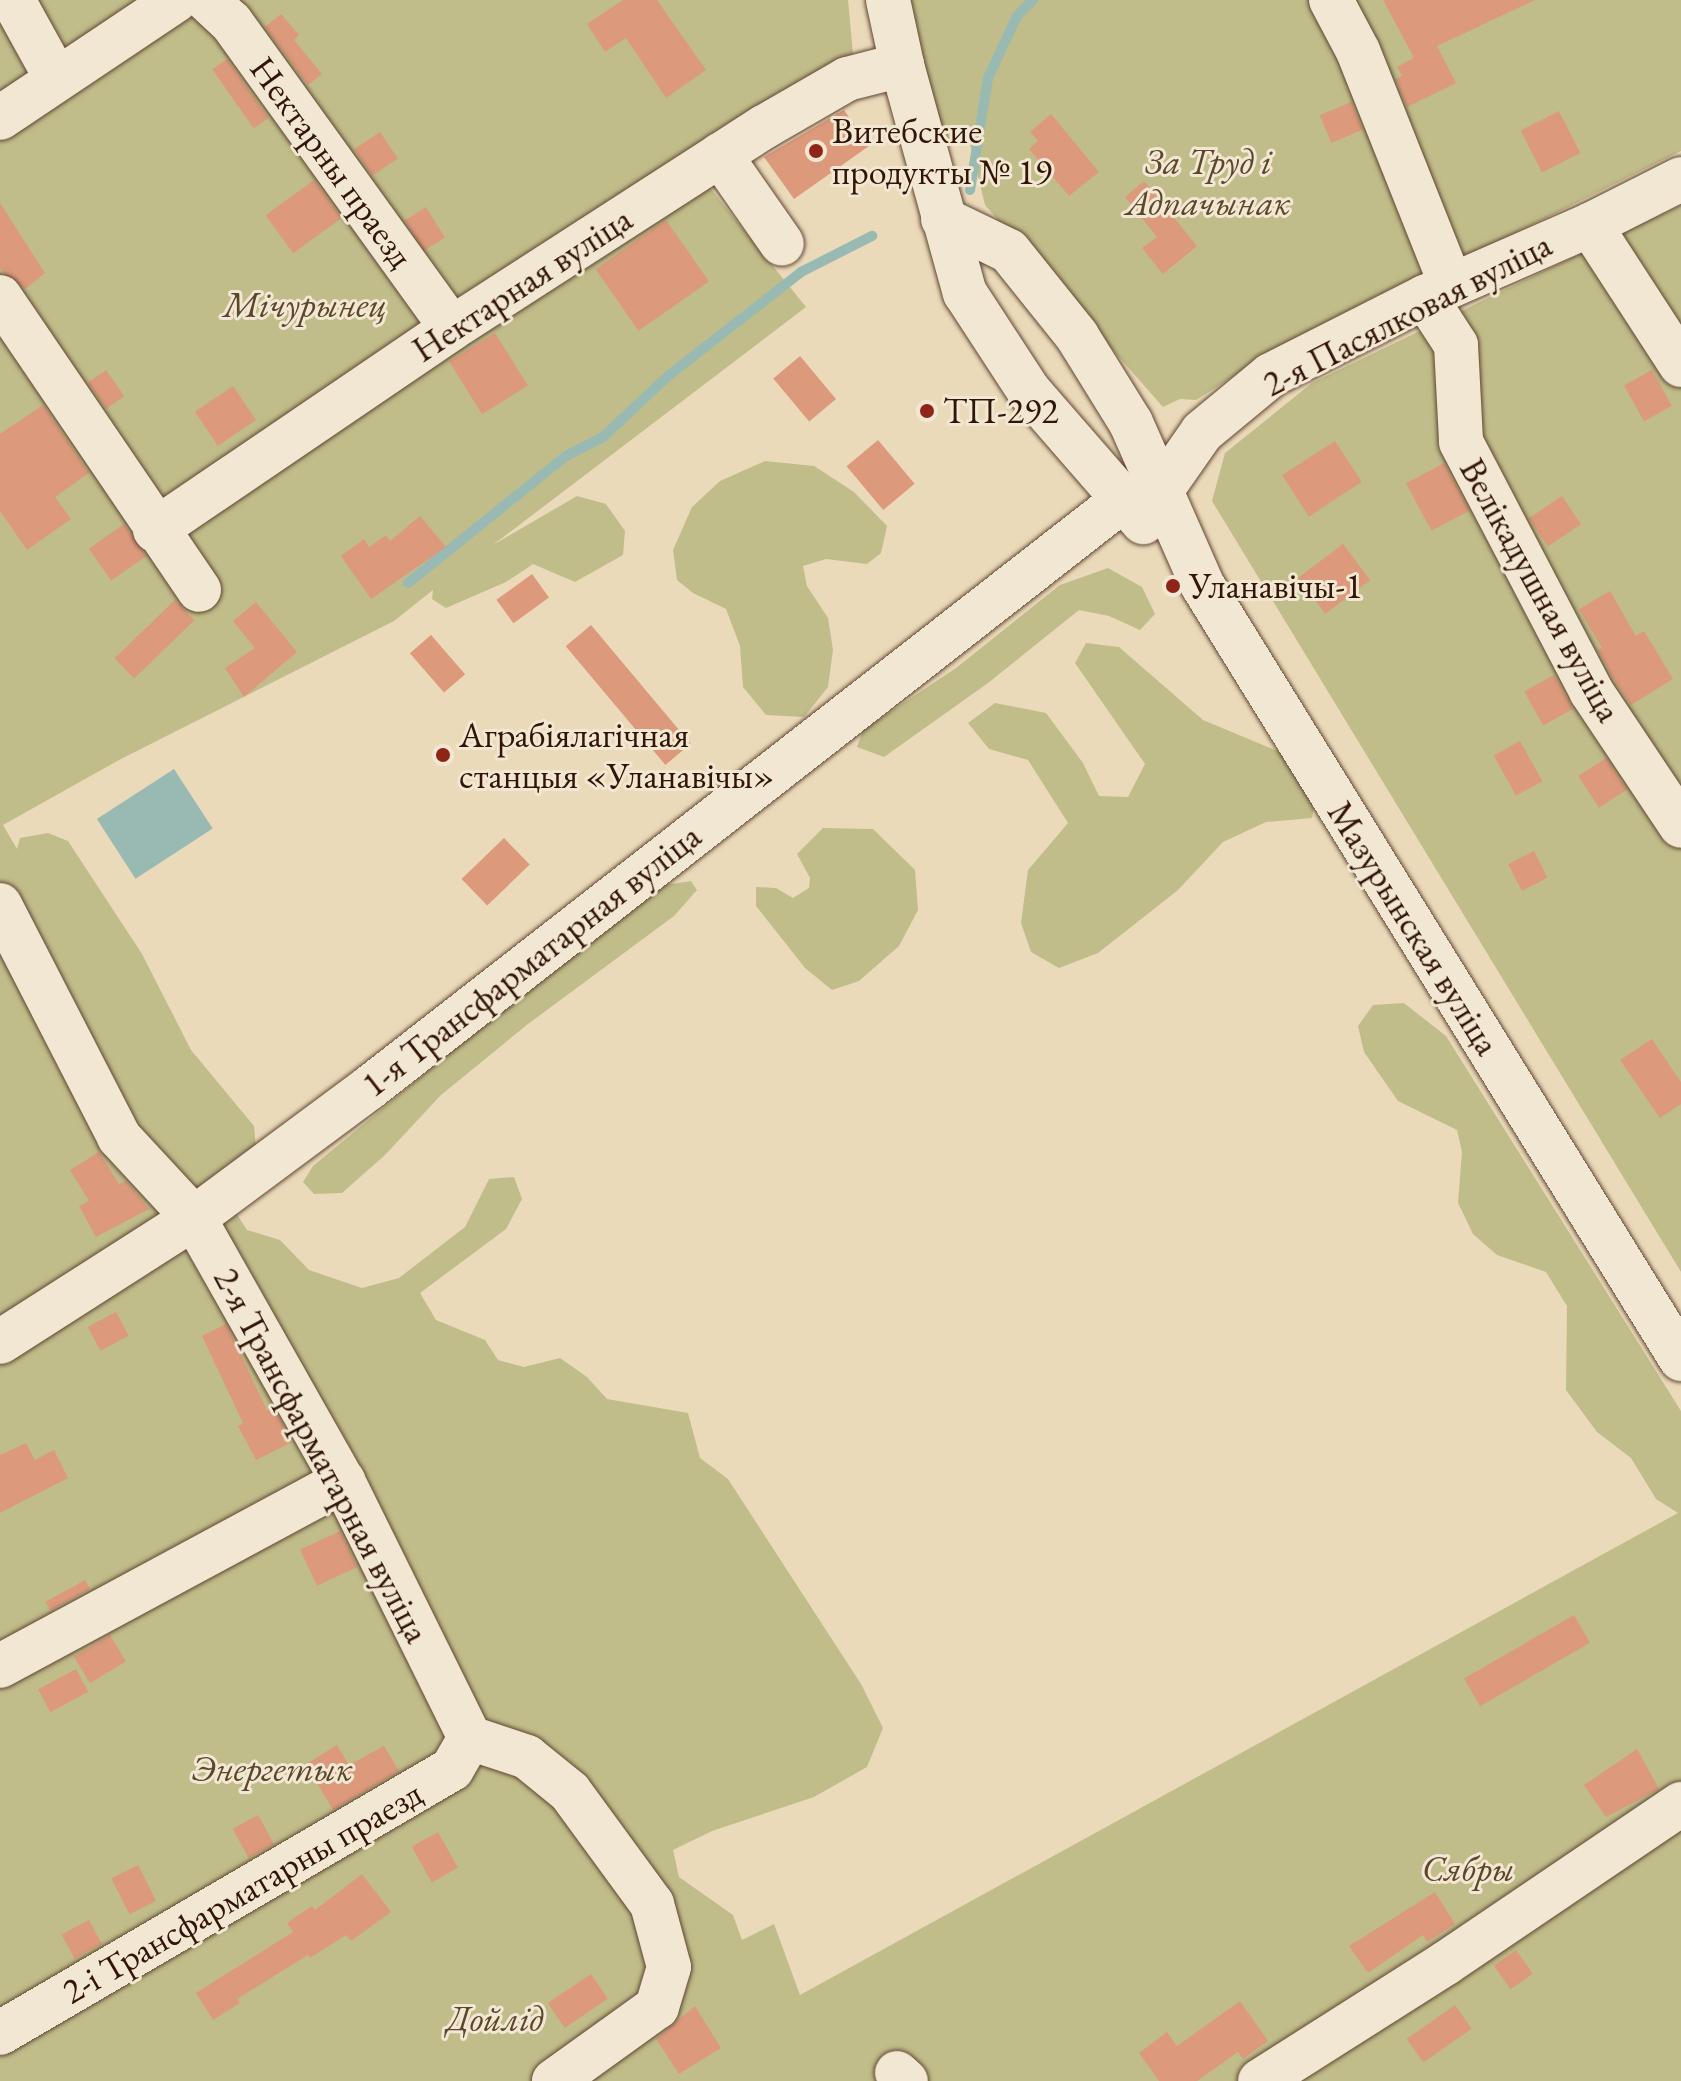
<!DOCTYPE html>
<meta charset="utf-8">
<style>
body{margin:0}
#map{position:relative;width:1681px;height:2081px;overflow:hidden;background:#ebdaba;font-family:"EB Garamond",serif}
div>[style]{position:absolute}
[style*='--x']{left:calc(var(--x)*1px);top:calc(var(--y)*1px);width:calc(var(--w)*1px);rotate:calc(var(--a)*1deg)}
.green>*{inset:0;background:#c0bd8a}
.water>*{inset:0;background:#98bab2;transform-origin:0 0}
.stream>*{height:10px;margin:-5px;padding:0 5px;transform-origin:5px;border-radius:5px;background:#98bab2}
.building>*{inset:0;background:#dd997c;transform-origin:0 0}
.roads{filter:drop-shadow(0 0 2px #604632) drop-shadow(0 0 2px #604632)}
.minor>*{height:44px;margin:-22px;padding:0 22px;transform-origin:22px;border-radius:22px;background:#f2e7d2}
.dots>*{width:22px;height:22px;translate:-50% -50%;box-sizing:border-box;border:4px solid #f2e7d2;border-radius:50%}
span{translate:-50% -50%;white-space:nowrap;text-align:center;line-height:1.15;-webkit-text-stroke:6px #f2e7d2;paint-order:stroke}
.poi-label{font-size:36px;color:#321504}
.left{translate:0 -50%;text-align:left}
.park-label{font-size:36px;color:#5d472c;font-style:italic}
.street-label{font-size:36px;color:#321504}
</style>
<div id="map">
<div class="green">
<i style="clip-path:polygon(0 0,848px 0,853px 54px,685px 157px,806px 307px,493px 545px,577px 496px,606px 504px,625px 531px,623px 555px,575px 582px,533px 564px,506px 582px,446px 608px,432px 599px,433px 590px,394px 621px,119px 760px,3px 825px,17px 849px,20px 838px,48px 833px,68px 841px,142px 954px,191px 1050px,254px 1126px,257px 1160px,216px 1182px,247px 1230px,280px 1240px,309px 1270px,362px 1288px,399px 1278px,465px 1227px,489px 1179px,514px 1177px,522px 1199px,506px 1229px,420px 1293px,436px 1320px,485px 1340px,498px 1360px,524px 1367px,560px 1358px,587px 1377px,607px 1399px,688px 1413px,700px 1458px,728px 1479px,861px 1684px,883px 1728px,867px 1767px,814px 1797px,712px 1831px,673px 1850px,679px 1877px,733px 1915px,742px 1940px,774px 1924px,800px 1995px,1678px 1513px,1656px 1499px,1631px 1458px,1597px 1432px,1566px 1390px,1567px 1306px,1546px 1272px,1497px 1255px,1473px 1234px,1458px 1203px,1462px 1152px,1457px 1130px,1398px 1101px,1364px 1052px,1358px 1026px,1373px 1005px,1404px 1003px,1446px 1036px,1681px 1411px,1681px 2081px,0 2081px)"></i>
<i style="clip-path:polygon(905px 0,1681px 0,1681px 151px,1261px 359px,1196px 400px,1180px 399px,1163px 407px,985px 205px,970px 144px,943px 147px)"></i>
<i style="clip-path:polygon(1681px 205px,1681px 1272px,1212px 501px,1225px 453px,1312px 383px)"></i>
<i style="clip-path:polygon(765px 461px,814px 466px,854px 492px,887px 526px,881px 553px,867px 564px,826px 559px,803px 566px,807px 586px,828px 618px,833px 650px,828px 687px,804px 717px,766px 715px,743px 687px,740px 646px,726px 609px,693px 593px,677px 580px,673px 550px,692px 507px,720px 481px)"></i>
<i style="clip-path:polygon(1108px 568px,1142px 587px,1155px 614px,1140px 630px,1109px 616px,1079px 610px,988px 683px,884px 757px,857px 747px,863px 730px,956px 668px,1060px 585px)"></i>
<i style="clip-path:polygon(1086px 643px,1119px 647px,1203px 720px,1287px 755px,1317px 792px,1312px 818px,1266px 822px,1223px 842px,1178px 890px,1098px 953px,1059px 968px,1031px 952px,1021px 923px,1028px 870px,1068px 823px,1028px 760px,989px 749px,968px 723px,995px 703px,1046px 713px,1083px 763px,1099px 796px,1128px 797px,1145px 764px,1075px 663px)"></i>
<i style="clip-path:polygon(823px 828px,873px 829px,915px 870px,918px 910px,899px 946px,859px 981px,832px 990px,805px 968px,756px 906px,756px 887px,776px 888px,793px 898px,809px 888px,810px 878px,797px 854px)"></i>
<i style="clip-path:polygon(691px 881px,697px 890px,674px 916px,528px 1024px,441px 1095px,385px 1155px,342px 1193px,314px 1194px,303px 1182px,313px 1166px,651px 887px)"></i>
</div>
<div class="water">
<i style="left:174px;top:769px;width:71px;height:92px;rotate:57deg"></i>
</div>
<div class="stream">
<i style="--x:970;--y:190;--w:113;--a:-80.9"></i>
<i style="--x:988;--y:78;--w:68;--a:-64.9"></i>
<i style="--x:1017;--y:16;--w:23;--a:-45"></i>
<i style="--x:408;--y:583;--w:203;--a:-38.8"></i>
<i style="--x:566;--y:456;--w:42;--a:-27.2"></i>
<i style="--x:603;--y:437;--w:89;--a:-43.2"></i>
<i style="--x:668;--y:376;--w:169;--a:-38"></i>
<i style="--x:801;--y:272;--w:80;--a:-26.9"></i>
</div>
<div class="building">
<i style="clip-path:polygon(623px 0,657px 0,706px 70px,666px 98px,626px 38px,605px 52px,587px 24px)"></i>
<i style="clip-path:polygon(1383px 0,1535px 0,1437px 46px,1456px 83px,1407px 107px,1396px 79px,1402px 76px,1397px 67px,1414px 58px)"></i>
<i style="clip-path:polygon(281px 14px,299px 35px,294px 40px,322px 74px,308px 85px,265px 27px)"></i>
<i style="left:227px;top:59px;width:72px;height:18px;rotate:55deg"></i>
<i style="left:1351px;top:102px;width:30px;height:34px;rotate:67deg"></i>
<i style="clip-path:polygon(844px 110px,869px 146px,794px 199px,764px 157px)"></i>
<i style="left:1559px;top:111px;width:47px;height:43px;rotate:63deg"></i>
<i style="clip-path:polygon(1051px 114px,1099px 172px,1069px 196px,1029px 149px,1038px 141px,1030px 132px)"></i>
<i style="left:380px;top:132px;width:32px;height:31px;rotate:56deg"></i>
<i style="left:314px;top:180px;width:47px;height:60px;rotate:54deg"></i>
<i style="clip-path:polygon(1144px 181px,1197px 246px,1163px 274px,1142px 248px,1157px 237px,1125px 197px)"></i>
<i style="clip-path:polygon(0 203px,45px 273px,25px 289px,0 269px)"></i>
<i style="left:426px;top:207px;width:36px;height:25px;rotate:58deg"></i>
<i style="left:666px;top:220px;width:75px;height:86px;rotate:55deg"></i>
<i style="left:495px;top:333px;width:62px;height:54px;rotate:58deg"></i>
<i style="left:800px;top:356px;width:56px;height:35px;rotate:50deg"></i>
<i style="left:106px;top:370px;width:32px;height:22px;rotate:55deg"></i>
<i style="left:1652px;top:370px;width:41px;height:32px;rotate:61deg"></i>
<i style="left:233px;top:386px;width:41px;height:46px;rotate:56deg"></i>
<i style="clip-path:polygon(43px 405px,89px 473px,55px 497px,71px 519px,27px 550px,0 511px,0 434px)"></i>
<i style="left:878px;top:440px;width:57px;height:41px;rotate:50deg"></i>
<i style="left:1335px;top:441px;width:49px;height:63px;rotate:57deg"></i>
<i style="left:1444px;top:463px;width:54px;height:43px;rotate:62deg"></i>
<i style="left:1562px;top:496px;width:34px;height:40px;rotate:56deg"></i>
<i style="clip-path:polygon(420px 516px,446px 547px,371px 599px,341px 556px,364px 539px,369px 547px,386px 535px,390px 541px)"></i>
<i style="left:124px;top:524px;width:39px;height:43px;rotate:55deg"></i>
<i style="left:1343px;top:544px;width:45px;height:56px;rotate:53deg"></i>
<i style="left:532px;top:574px;width:29px;height:44px;rotate:54deg"></i>
<i style="clip-path:polygon(1610px 591px,1636px 636px,1644px 631px,1673px 679px,1631px 705px,1613px 678px,1598px 650px,1602px 648px,1579px 609px)"></i>
<i style="left:175px;top:600px;width:28px;height:84px;rotate:46deg"></i>
<i style="clip-path:polygon(256px 602px,297px 652px,244px 697px,225px 668px,255px 648px,233px 621px)"></i>
<i style="left:591px;top:625px;width:155px;height:33px;rotate:50deg"></i>
<i style="left:431px;top:635px;width:52px;height:28px;rotate:49deg"></i>
<i style="left:1554px;top:675px;width:39px;height:34px;rotate:61deg"></i>
<i style="left:1520px;top:741px;width:46px;height:30px;rotate:61deg"></i>
<i style="left:1606px;top:758px;width:38px;height:33px;rotate:57deg"></i>
<i style="left:504px;top:838px;width:37px;height:59px;rotate:46deg"></i>
<i style="left:1534px;top:851px;width:30px;height:29px;rotate:63deg"></i>
<i style="clip-path:polygon(1652px 1039px,1681px 1082px,1681px 1104px,1660px 1118px,1620px 1060px)"></i>
<i style="clip-path:polygon(99px 1152px,119px 1184px,126px 1181px,149px 1209px,96px 1237px,79px 1206px,89px 1201px,70px 1170px)"></i>
<i style="left:116px;top:1312px;width:27px;height:32px;rotate:62deg"></i>
<i style="clip-path:polygon(226px 1324px,267px 1410px,273px 1407px,292px 1442px,256px 1460px,238px 1426px,243px 1423px,202px 1336px)"></i>
<i style="clip-path:polygon(26px 1443px,35px 1460px,54px 1450px,68px 1478px,0 1513px,0 1455px)"></i>
<i style="left:340px;top:1531px;width:40px;height:44px;rotate:65deg"></i>
<i style="left:85px;top:1580px;width:10px;height:45px;rotate:61deg"></i>
<i style="left:1574px;top:1615px;width:32px;height:127px;rotate:60deg"></i>
<i style="left:110px;top:1635px;width:31px;height:42px;rotate:59deg"></i>
<i style="left:76px;top:1669px;width:26px;height:43px;rotate:62deg"></i>
<i style="clip-path:polygon(337px 1745px,349px 1765px,384px 1746px,399px 1771px,333px 1810px,306px 1764px)"></i>
<i style="clip-path:polygon(1637px 1749px,1659px 1789px,1606px 1817px,1584px 1785px)"></i>
<i style="left:258px;top:1815px;width:33px;height:29px;rotate:61deg"></i>
<i style="left:438px;top:1832px;width:41px;height:30px;rotate:61deg"></i>
<i style="left:138px;top:1865px;width:40px;height:30px;rotate:63deg"></i>
<i style="clip-path:polygon(362px 1874px,391px 1912px,351px 1941px,346px 1935px,310px 1958px,308px 1955px,237px 1999px,240px 2003px,213px 2020px,196px 1993px,293px 1932px,287px 1923px,312px 1906px,315px 1910px)"></i>
<i style="clip-path:polygon(1435px 1892px,1455px 1924px,1427px 1942px,1423px 1935px,1368px 1973px,1349px 1946px)"></i>
<i style="left:89px;top:1920px;width:27px;height:31px;rotate:62deg"></i>
<i style="left:1516px;top:1950px;width:29px;height:27px;rotate:55deg"></i>
<i style="left:591px;top:1974px;width:30px;height:52px;rotate:56deg"></i>
<i style="clip-path:polygon(1240px 2001px,1268px 2041px,1243px 2059px,1238px 2052px,1197px 2081px,1159px 2081px,1139px 2053px,1167px 2032px,1177px 2046px)"></i>
<i style="left:1455px;top:2005px;width:29px;height:59px;rotate:55deg"></i>
<i style="clip-path:polygon(695px 2006px,721px 2048px,679px 2074px,656px 2039px)"></i>
</div>
<div class="roads">
<div class="minor">
<i style="--x:13;--y:0;--w:89;--a:61.1"></i>
<i style="--x:207;--y:0;--w:33;--a:43"></i>
<i style="--x:231;--y:22;--w:377;--a:54.2"></i>
<i style="--x:888;--y:0;--w:66;--a:77.8"></i>
<i style="--x:902;--y:65;--w:237;--a:74.6"></i>
<i style="--x:965;--y:293;--w:117;--a:56.9"></i>
<i style="--x:1029;--y:391;--w:174;--a:49"></i>
<i style="--x:1331;--y:0;--w:58;--a:62.1"></i>
<i style="--x:1358;--y:51;--w:252;--a:68.3"></i>
<i style="--x:0;--y:118;--w:212;--a:-33.8"></i>
<i style="--x:720;--y:155;--w:108;--a:55.1"></i>
<i style="--x:943;--y:219;--w:73;--a:25.9"></i>
<i style="--x:1009;--y:251;--w:109;--a:51.3"></i>
<i style="--x:1077;--y:336;--w:102;--a:58.2"></i>
<i style="--x:1131;--y:423;--w:178;--a:66.2"></i>
<i style="--x:1203;--y:586;--w:909;--a:58.27"></i>
<i style="--x:1590;--y:225;--w:167;--a:57"></i>
<i style="--x:0;--y:297;--w:354;--a:55.8"></i>
<i style="--x:1425;--y:297;--w:57;--a:57.1"></i>
<i style="--x:1456;--y:345;--w:97;--a:87"></i>
<i style="--x:1461;--y:442;--w:281;--a:62.4"></i>
<i style="--x:1591;--y:691;--w:162;--a:56.3"></i>
<i style="--x:1163;--y:488;--w:68;--a:-55.1"></i>
<i style="--x:1202;--y:432;--w:89;--a:-39.6"></i>
<i style="--x:1271;--y:375;--w:173;--a:-26.9"></i>
<i style="--x:1425;--y:297;--w:180;--a:-23.6"></i>
<i style="--x:1590;--y:225;--w:102;--a:-26.8"></i>
<i style="--x:155;--y:530;--w:359;--a:-34.2"></i>
<i style="--x:452;--y:328;--w:371;--a:-32.8"></i>
<i style="--x:764;--y:127;--w:96;--a:-30"></i>
<i style="--x:847;--y:79;--w:57;--a:-14.3"></i>
<i style="--x:0;--y:905;--w:261;--a:62.8"></i>
<i style="--x:119;--y:1137;--w:110;--a:47.2"></i>
<i style="--x:194;--y:1218;--w:302;--a:60.5"></i>
<i style="--x:343;--y:1481;--w:287;--a:63.7"></i>
<i style="--x:470;--y:1738;--w:60;--a:18.4"></i>
<i style="--x:527;--y:1757;--w:55;--a:39.1"></i>
<i style="--x:570;--y:1792;--w:139;--a:53.8"></i>
<i style="--x:652;--y:1904;--w:65;--a:74.9"></i>
<i style="--x:669;--y:1967;--w:42;--a:106.7"></i>
<i style="--x:657;--y:2007;--w:127;--a:144.3"></i>
<i style="--x:0;--y:1342;--w:230;--a:-32.6"></i>
<i style="--x:194;--y:1218;--w:218;--a:-36.6"></i>
<i style="--x:369;--y:1088;--w:956;--a:-37.95"></i>
<i style="--x:1123;--y:500;--w:42;--a:-16.7"></i>
<i style="--x:0;--y:1666;--w:390;--a:-28.3"></i>
<i style="--x:0;--y:2033;--w:523;--a:-30.29"></i>
<i style="--x:452;--y:1769;--w:36;--a:-60"></i>
<i style="--x:897;--y:2073;--w:12;--a:42"></i>
<i style="--x:1260;--y:2081;--w:220;--a:-32.4"></i>
<i style="--x:1446;--y:1963;--w:284;--a:-34.1"></i>
</div>
</div>
<div class="dots">
<i style="left:816px;top:151px;background:#8f2418"></i>
<i style="left:927px;top:411px;background:#8f2418"></i>
<i style="left:1173px;top:586px;background:#8f2418"></i>
<i style="left:443px;top:755px;background:#8f2418"></i>
</div>
<div class="poi-label">
<span class="left" style="left:832px;top:151px">Витебские<br>продукты № 19</span>
<span class="left" style="left:943px;top:411px">ТП-292</span>
<span class="left" style="left:1189px;top:586px">Уланавічы-1</span>
<span class="left" style="left:459px;top:755px">Аграбіялагічная<br>станцыя «Уланавічы»</span>
</div>
<div class="park-label">
<span style="left:1208px;top:182px">За Труд і<br>Адпачынак</span>
<span style="left:305px;top:305px">Мічурынец</span>
<span style="left:272px;top:1769px">Энергетык</span>
<span style="left:1468px;top:1869px">Сябры</span>
<span style="left:495px;top:2019px">Дойлід</span>
</div>
<div class="street-label">
<span style="left:332px;top:162px;rotate:54deg">Нектарны праезд</span>
<span style="left:522px;top:284px;rotate:-33deg">Нектарная вуліца</span>
<span style="left:1407px;top:314px;rotate:-27deg">2-я Пасялковая вуліца</span>
<span style="left:1541px;top:590px;rotate:61deg">Велікадушная вуліца</span>
<span style="left:1414px;top:928px;rotate:58deg">Мазурынская вуліца</span>
<span style="left:531px;top:960px;rotate:-38deg">1-я Трансфарматарная вуліца</span>
<span style="left:322px;top:1455px;rotate:62deg">2-я Трансфарматарная вуліца</span>
<span style="left:242px;top:1892px;rotate:-30deg">2-і Трансфарматарны праезд</span>
</div>
</div>
